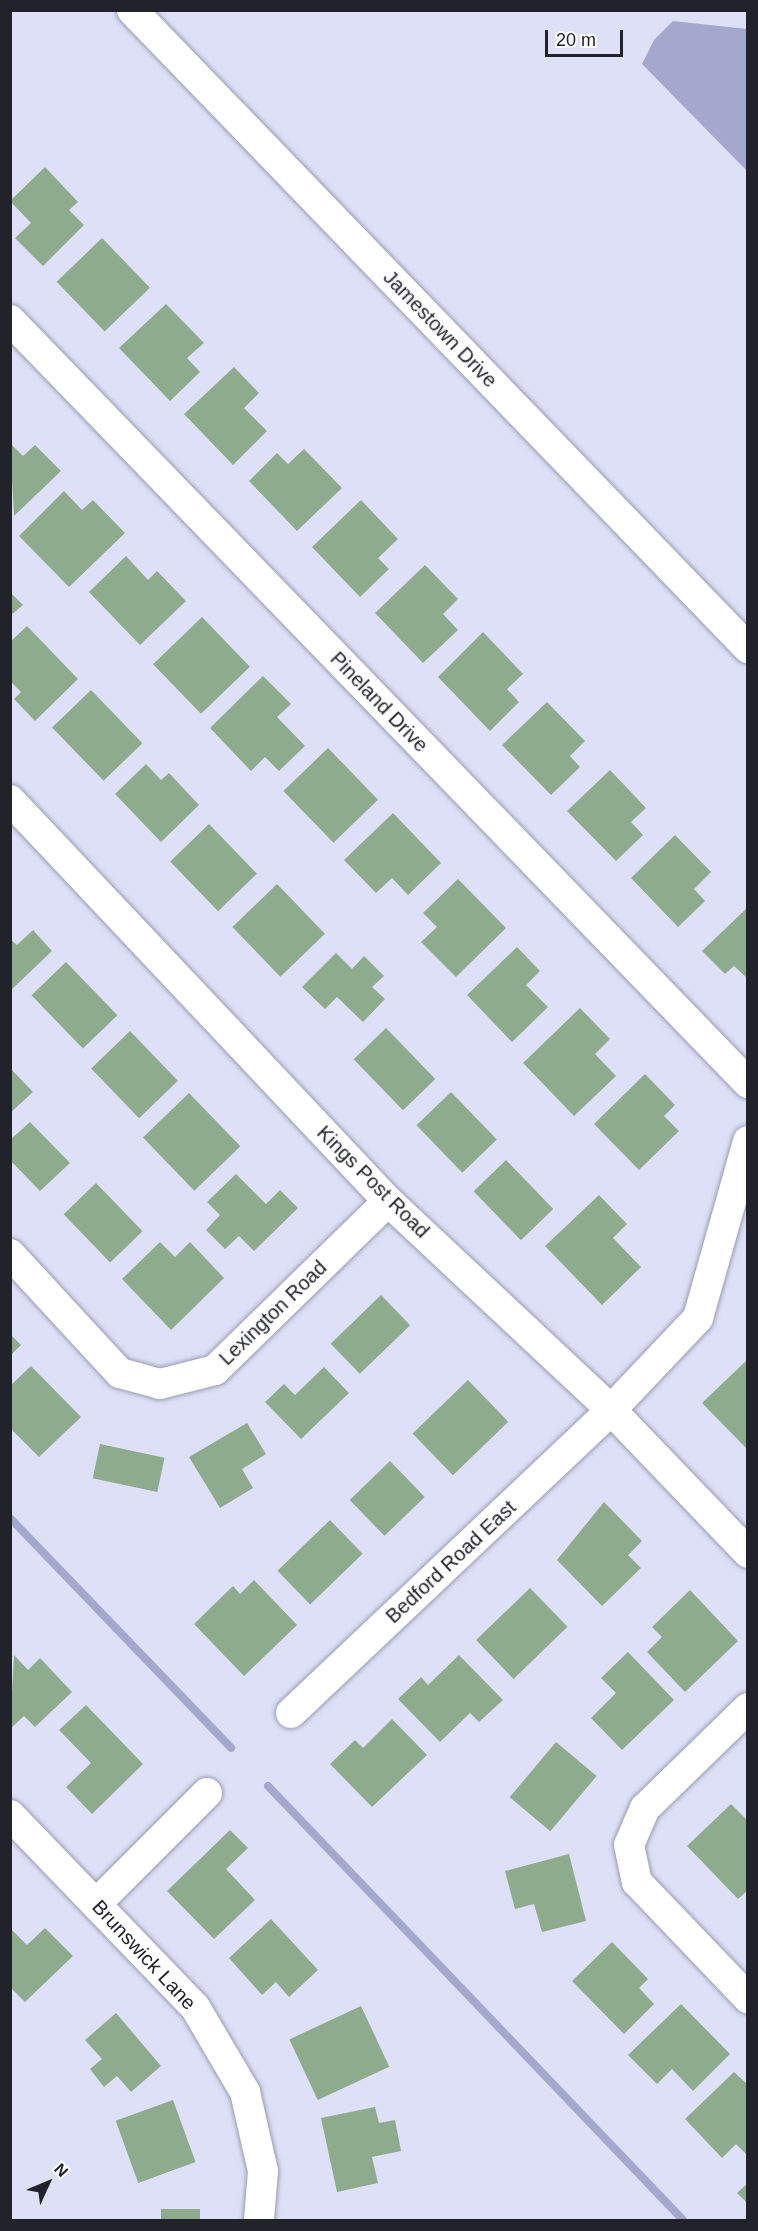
<!DOCTYPE html>
<style>
body{margin:0}
#map{position:relative;width:758px;height:2231px;overflow:hidden;background:#dde0f6;font-family:Helvetica,sans-serif}
div>[style]{position:absolute}
[style*='--x']{left:calc(var(--x)*1px);top:calc(var(--y)*1px);width:calc(var(--w)*1px);rotate:calc(var(--a)*1deg)}
.water>*{inset:0;background:#a4a8cc}
.stream>*{height:8px;margin:-4px;padding:0 4px;transform-origin:4px;border-radius:4px;background:#a4a8cc}
.building>*{inset:0;background:#8fab8e;transform-origin:0 0}
.roads{filter:drop-shadow(0 0 2px #9a9cb1) drop-shadow(0 0 2px #9a9cb1)}
.street>*{height:30px;margin:-15px;padding:0 15px;transform-origin:15px;border-radius:15px;background:#fff}
span{translate:-50% -50%;white-space:nowrap;text-align:center;line-height:1.15;-webkit-text-stroke:6px #fff;paint-order:stroke}
.street-label{font-size:20px;color:#21222a}
.frame{position:absolute;inset:0;border:12px solid #21222a;pointer-events:none}
.north{position:absolute;left:18px;top:2153px;width:60px;height:60px;-webkit-text-stroke:4px #fff;paint-order:stroke;rotate:46deg;font-size:16px;font-weight:700;line-height:24px;text-align:center;color:#21222a}
.north::after{content:'';display:block;margin:auto;width:21px;height:27px;background:#21222a;clip-path:polygon(50% 0,100% 100%,50% 72%,0 100%)}
.scale{position:absolute;left:545px;top:30px;width:78px;height:27px;box-sizing:border-box;border:3px solid #21222a;border-top:0;padding-left:8px;font-size:18px;line-height:21px;white-space:nowrap;color:#21222a;-webkit-text-stroke:4px #fff;paint-order:stroke}
</style>
<div id="map">
<div class="water">
<i style="clip-path:polygon(673px 21px,747px 29px,747px 171px,642px 64px,654px 40px)"></i>
</div>
<div class="stream">
<i style="--x:10;--y:1518;--w:319;--a:46.1"></i>
<i style="--x:268;--y:1786;--w:600;--a:46.28"></i>
</div>
<div class="building">
<i style="clip-path:polygon(45px 167px,78px 202px,69px 210px,84px 225px,43px 266px,15px 238px,31px 223px,10px 201px)"></i>
<i style="left:102px;top:238px;width:69px;height:63px;rotate:46deg"></i>
<i style="clip-path:polygon(166px 304px,204px 343px,187px 358px,200px 372px,170px 401px,119px 348px)"></i>
<i style="clip-path:polygon(234px 367px,259px 393px,244px 408px,267px 431px,233px 465px,184px 414px)"></i>
<i style="clip-path:polygon(10px 443px,23px 456px,35px 445px,61px 471px,14px 516px)"></i>
<i style="clip-path:polygon(304px 449px,342px 488px,297px 531px,249px 481px,277px 453px,288px 464px)"></i>
<i style="clip-path:polygon(64px 491px,82px 510px,93px 500px,125px 533px,69px 587px,19px 536px)"></i>
<i style="clip-path:polygon(361px 500px,398px 539px,378px 558px,389px 569px,360px 597px,312px 547px)"></i>
<i style="clip-path:polygon(126px 556px,148px 580px,157px 571px,186px 601px,140px 645px,89px 592px)"></i>
<i style="clip-path:polygon(425px 565px,458px 599px,443px 614px,458px 630px,423px 663px,375px 613px)"></i>
<i style="clip-path:polygon(10px 592px,23px 605px,10px 616px)"></i>
<i style="left:202px;top:617px;width:69px;height:68px;rotate:46deg"></i>
<i style="clip-path:polygon(27px 626px,78px 679px,35px 721px,14px 699px,21px 692px,10px 681px,10px 642px)"></i>
<i style="clip-path:polygon(483px 632px,523px 674px,507px 689px,519px 702px,490px 731px,438px 677px)"></i>
<i style="clip-path:polygon(263px 676px,291px 704px,277px 717px,305px 746px,279px 771px,265px 757px,251px 771px,210px 728px)"></i>
<i style="left:91px;top:690px;width:74px;height:54px;rotate:46deg"></i>
<i style="clip-path:polygon(547px 702px,585px 741px,570px 756px,580px 767px,551px 795px,502px 745px)"></i>
<i style="left:328px;top:748px;width:72px;height:62px;rotate:46deg"></i>
<i style="clip-path:polygon(146px 764px,161px 780px,169px 773px,199px 805px,161px 842px,115px 794px)"></i>
<i style="clip-path:polygon(610px 770px,646px 808px,631px 822px,643px 835px,616px 861px,567px 811px)"></i>
<i style="clip-path:polygon(393px 813px,441px 863px,408px 895px,392px 878px,376px 893px,344px 860px)"></i>
<i style="left:209px;top:824px;width:69px;height:54px;rotate:46deg"></i>
<i style="clip-path:polygon(675px 835px,711px 872px,694px 889px,705px 901px,678px 927px,631px 878px)"></i>
<i style="clip-path:polygon(458px 879px,506px 928px,456px 977px,421px 942px,437px 927px,423px 913px)"></i>
<i style="left:277px;top:884px;width:69px;height:62px;rotate:46deg"></i>
<i style="clip-path:polygon(748px 907px,748px 979px,734px 966px,725px 974px,702px 951px)"></i>
<i style="clip-path:polygon(33px 930px,52px 951px,10px 991px,10px 939px,17px 945px)"></i>
<i style="clip-path:polygon(517px 947px,540px 971px,526px 985px,548px 1007px,512px 1042px,467px 995px)"></i>
<i style="clip-path:polygon(336px 953px,352px 969px,364px 956px,384px 976px,372px 987px,385px 999px,363px 1022px,337px 997px,325px 1009px,302px 987px)"></i>
<i style="left:66px;top:962px;width:74px;height:48px;rotate:46deg"></i>
<i style="clip-path:polygon(580px 1008px,610px 1039px,595px 1054px,616px 1076px,574px 1116px,523px 1063px)"></i>
<i style="left:386px;top:1028px;width:71px;height:45px;rotate:46deg"></i>
<i style="left:130px;top:1031px;width:69px;height:54px;rotate:46deg"></i>
<i style="clip-path:polygon(10px 1068px,33px 1092px,10px 1113px)"></i>
<i style="clip-path:polygon(645px 1074px,675px 1105px,664px 1116px,679px 1131px,639px 1170px,594px 1124px)"></i>
<i style="left:451px;top:1092px;width:66px;height:48px;rotate:46deg"></i>
<i style="left:189px;top:1093px;width:74px;height:64px;rotate:46deg"></i>
<i style="clip-path:polygon(30px 1122px,70px 1163px,40px 1191px,10px 1160px,10px 1140px)"></i>
<i style="left:506px;top:1160px;width:68px;height:45px;rotate:46deg"></i>
<i style="clip-path:polygon(236px 1174px,266px 1204px,280px 1190px,298px 1208px,254px 1251px,239px 1236px,225px 1249px,206px 1230px,220px 1215px,207px 1202px)"></i>
<i style="left:96px;top:1183px;width:67px;height:45px;rotate:46deg"></i>
<i style="clip-path:polygon(599px 1195px,627px 1224px,613px 1238px,641px 1267px,602px 1305px,545px 1246px)"></i>
<i style="clip-path:polygon(160px 1242px,175px 1257px,190px 1242px,224px 1278px,171px 1330px,122px 1279px)"></i>
<i style="left:381px;top:1295px;width:42px;height:70px;rotate:46deg"></i>
<i style="clip-path:polygon(10px 1334px,21px 1345px,10px 1356px)"></i>
<i style="clip-path:polygon(748px 1359px,748px 1450px,702px 1403px)"></i>
<i style="clip-path:polygon(31px 1366px,81px 1417px,39px 1457px,10px 1428px,10px 1386px)"></i>
<i style="clip-path:polygon(324px 1367px,349px 1393px,301px 1439px,265px 1402px,284px 1384px,295px 1395px)"></i>
<i style="left:468px;top:1380px;width:58px;height:77px;rotate:46deg"></i>
<i style="clip-path:polygon(247px 1423px,266px 1454px,242px 1469px,253px 1488px,220px 1508px,189px 1457px)"></i>
<i style="left:100px;top:1444px;width:66px;height:35px;rotate:12deg"></i>
<i style="left:390px;top:1461px;width:50px;height:56px;rotate:46deg"></i>
<i style="clip-path:polygon(604px 1502px,642px 1541px,628px 1555px,641px 1568px,602px 1606px,557px 1560px)"></i>
<i style="left:330px;top:1520px;width:47px;height:73px;rotate:46deg"></i>
<i style="clip-path:polygon(254px 1580px,297px 1625px,244px 1676px,194px 1624px,233px 1586px,240px 1594px)"></i>
<i style="left:530px;top:1588px;width:54px;height:75px;rotate:46deg"></i>
<i style="clip-path:polygon(690px 1590px,738px 1641px,685px 1692px,647px 1652px,662px 1637px,652px 1627px)"></i>
<i style="clip-path:polygon(628px 1652px,674px 1700px,622px 1750px,591px 1718px,616px 1693px,601px 1678px)"></i>
<i style="clip-path:polygon(14px 1655px,28px 1670px,40px 1658px,72px 1692px,35px 1727px,24px 1716px,10px 1729px)"></i>
<i style="clip-path:polygon(459px 1655px,503px 1700px,479px 1722px,470px 1713px,440px 1742px,398px 1699px,421px 1677px,428px 1685px)"></i>
<i style="clip-path:polygon(86px 1705px,143px 1764px,92px 1814px,66px 1787px,91px 1763px,59px 1730px)"></i>
<i style="clip-path:polygon(392px 1719px,427px 1755px,372px 1807px,330px 1764px,355px 1740px,363px 1748px)"></i>
<i style="left:556px;top:1742px;width:53px;height:72px;rotate:40deg"></i>
<i style="clip-path:polygon(731px 1804px,748px 1821px,748px 1890px,738px 1899px,687px 1846px)"></i>
<i style="clip-path:polygon(230px 1830px,248px 1848px,226px 1869px,255px 1900px,214px 1939px,167px 1891px)"></i>
<i style="clip-path:polygon(569px 1854px,586px 1921px,542px 1932px,534px 1904px,515px 1909px,505px 1871px)"></i>
<i style="clip-path:polygon(271px 1919px,318px 1970px,289px 1997px,276px 1982px,262px 1995px,229px 1958px)"></i>
<i style="clip-path:polygon(10px 1928px,27px 1945px,45px 1928px,73px 1956px,25px 2002px,10px 1987px)"></i>
<i style="clip-path:polygon(612px 1942px,648px 1979px,639px 1988px,654px 2004px,624px 2034px,572px 1981px)"></i>
<i style="clip-path:polygon(681px 2004px,730px 2054px,693px 2091px,672px 2069px,657px 2084px,628px 2055px)"></i>
<i style="left:361px;top:2006px;width:67px;height:79px;rotate:65deg"></i>
<i style="clip-path:polygon(116px 2013px,161px 2066px,131px 2092px,117px 2076px,104px 2087px,90px 2069px,102px 2059px,85px 2040px)"></i>
<i style="clip-path:polygon(734px 2072px,748px 2085px,748px 2156px,736px 2144px,722px 2158px,685px 2119px)"></i>
<i style="left:173px;top:2100px;width:66px;height:61px;rotate:70deg"></i>
<i style="clip-path:polygon(375px 2107px,379px 2123px,395px 2120px,401px 2151px,372px 2157px,378px 2183px,337px 2192px,321px 2118px)"></i>
<i style="clip-path:polygon(748px 2183px,748px 2204px,737px 2193px)"></i>
<i style="left:161px;top:2209px;width:39px;height:11px"></i>
</div>
<div class="roads">
<div class="street">
<i style="--x:132;--y:10;--w:887;--a:46.01"></i>
<i style="--x:10;--y:320;--w:1062;--a:45.95"></i>
<i style="--x:10;--y:800;--w:551;--a:46.69"></i>
<i style="--x:388;--y:1201;--w:306;--a:43.1"></i>
<i style="--x:611;--y:1410;--w:198;--a:46.2"></i>
<i style="--x:10;--y:1254;--w:162;--a:47.3"></i>
<i style="--x:120;--y:1373;--w:41;--a:15.4"></i>
<i style="--x:160;--y:1384;--w:57;--a:-14.3"></i>
<i style="--x:215;--y:1370;--w:242;--a:-44.3"></i>
<i style="--x:748;--y:1708;--w:144;--a:135.8"></i>
<i style="--x:645;--y:1808;--w:40;--a:113.4"></i>
<i style="--x:629;--y:1845;--w:38;--a:78"></i>
<i style="--x:637;--y:1882;--w:161;--a:46.3"></i>
<i style="--x:291;--y:1713;--w:441;--a:-43.4"></i>
<i style="--x:611;--y:1410;--w:127;--a:-46.6"></i>
<i style="--x:698;--y:1318;--w:184;--a:-74.2"></i>
<i style="--x:10;--y:1815;--w:267;--a:46.1"></i>
<i style="--x:195;--y:2007;--w:99;--a:59.5"></i>
<i style="--x:245;--y:2092;--w:81;--a:77.2"></i>
<i style="--x:263;--y:2171;--w:49;--a:94.7"></i>
<i style="--x:96;--y:1904;--w:157;--a:-45"></i>
</div>
</div>
<div class="street-label">
<span style="left:440px;top:329px;rotate:46deg">Jamestown Drive</span>
<span style="left:379px;top:702px;rotate:46deg">Pineland Drive</span>
<span style="left:373px;top:1182px;rotate:45deg">Kings Post Road</span>
<span style="left:273px;top:1313px;rotate:-44deg">Lexington Road</span>
<span style="left:451px;top:1562px;rotate:-43deg">Bedford Road East</span>
<span style="left:144px;top:1955px;rotate:47deg">Brunswick Lane</span>
</div>
<div class="frame"></div>
<div class="north">N</div>
<div class="scale">20 m</div>
</div>
